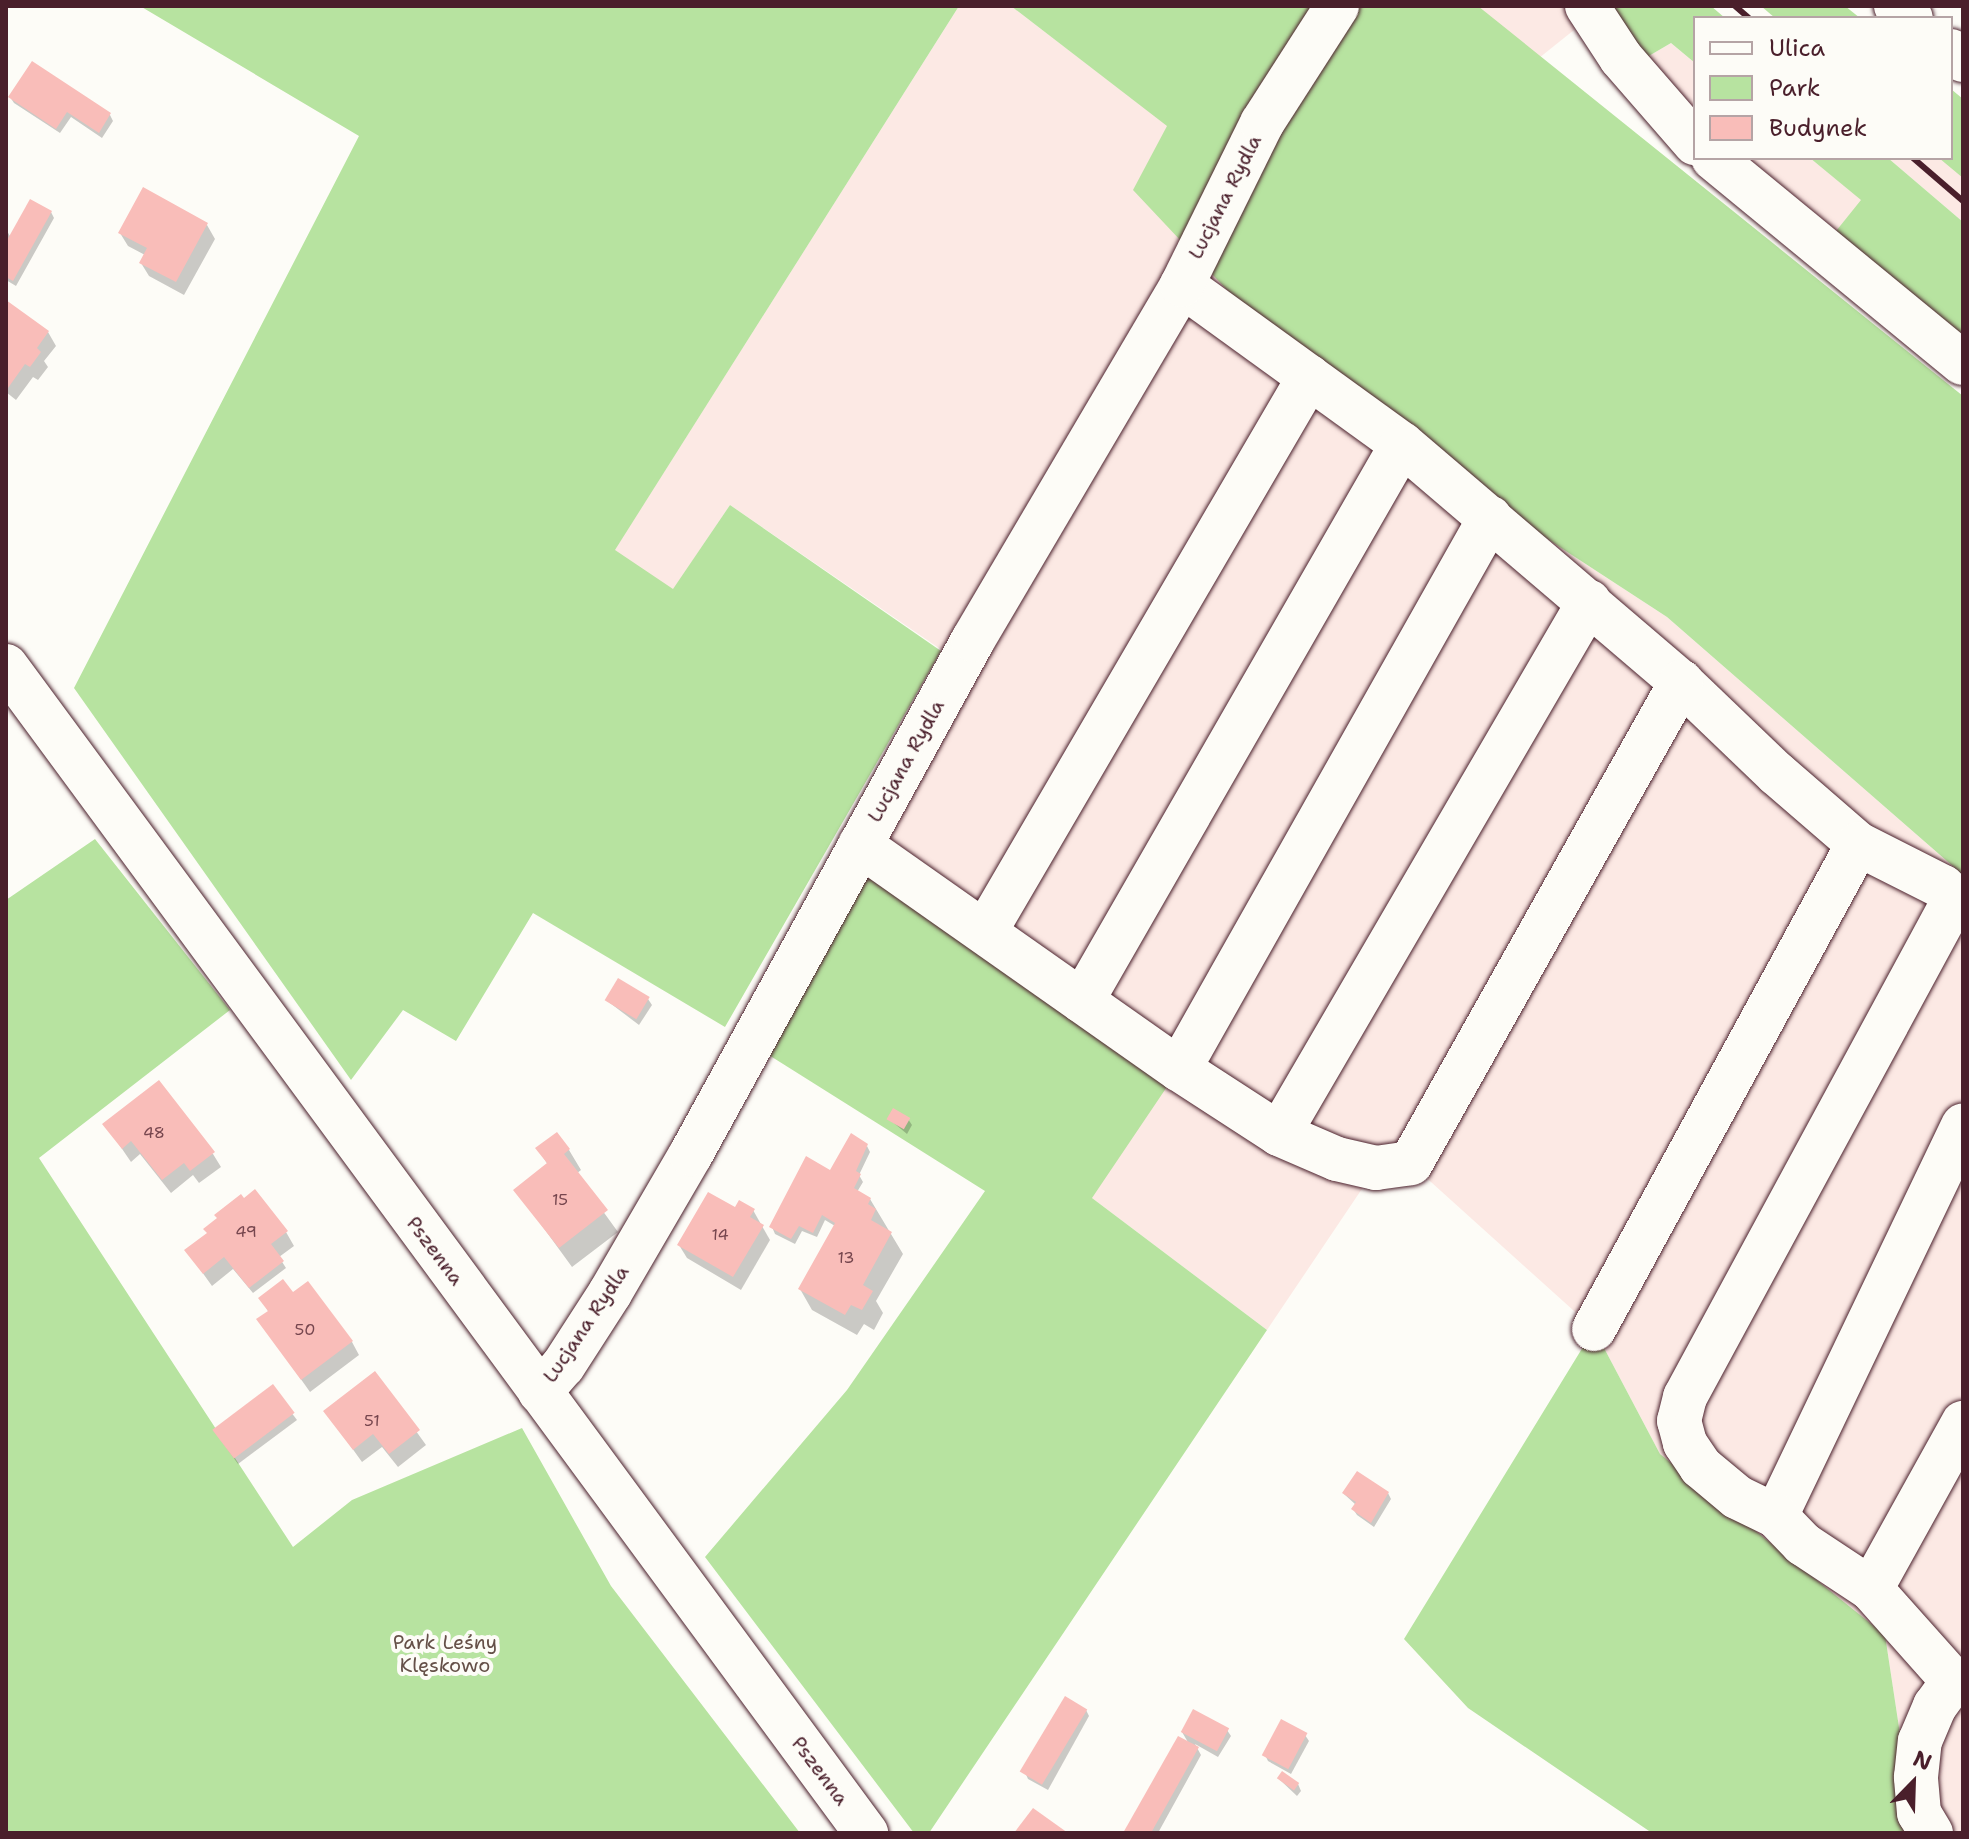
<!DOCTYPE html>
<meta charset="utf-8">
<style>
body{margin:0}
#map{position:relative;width:1969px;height:1839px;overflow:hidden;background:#fdfcf7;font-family:"Shantell Sans",sans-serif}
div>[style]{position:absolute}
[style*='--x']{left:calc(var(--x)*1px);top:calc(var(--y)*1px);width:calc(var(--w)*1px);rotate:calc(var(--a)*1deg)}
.built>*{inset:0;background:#fce9e4}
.green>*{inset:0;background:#b7e3a0}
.shadow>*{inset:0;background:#0003}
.building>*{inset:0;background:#f9bdb9;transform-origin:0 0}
.roads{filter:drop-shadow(0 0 2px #4a1f2b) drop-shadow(0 0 2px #4a1f2b)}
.minor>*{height:44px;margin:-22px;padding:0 22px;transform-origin:22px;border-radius:22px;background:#fdfcf7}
.rail>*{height:6px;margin:-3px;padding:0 3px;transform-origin:3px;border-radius:3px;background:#4a1f2b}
span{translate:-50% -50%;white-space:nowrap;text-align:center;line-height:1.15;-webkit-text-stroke:8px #fdfcf7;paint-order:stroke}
.number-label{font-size:16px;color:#76464e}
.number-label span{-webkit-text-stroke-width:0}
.street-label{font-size:20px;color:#4a1f2b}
.park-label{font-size:20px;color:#655048}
.frame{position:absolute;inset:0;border:8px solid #4a1f2b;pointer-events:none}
.legend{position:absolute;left:1693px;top:16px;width:260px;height:144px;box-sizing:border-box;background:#fdfcf7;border:2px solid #b5a4a5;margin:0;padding:10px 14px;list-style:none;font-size:24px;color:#4a1f2b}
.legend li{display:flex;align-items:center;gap:16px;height:40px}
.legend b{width:40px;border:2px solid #b5a4a5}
.north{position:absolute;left:1873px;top:1743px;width:80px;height:80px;-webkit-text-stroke:6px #fdfcf7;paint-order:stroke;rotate:23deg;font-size:22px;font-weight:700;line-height:32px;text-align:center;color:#4a1f2b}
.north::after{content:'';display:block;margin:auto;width:28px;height:36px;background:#4a1f2b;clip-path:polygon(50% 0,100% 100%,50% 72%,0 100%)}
</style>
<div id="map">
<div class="built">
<i style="clip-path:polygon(959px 6px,1011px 6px,1168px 126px,1402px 444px,1667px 617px,1963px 875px,1963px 1833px,1915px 1833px,1885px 1635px,1660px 1454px,1594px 1329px,1411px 1164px,1376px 1168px,1267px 1330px,1092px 1198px,873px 853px,968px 668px,730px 505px,673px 590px,614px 551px)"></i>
<i style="clip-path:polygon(1478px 6px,1572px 6px,1584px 22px,1539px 58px)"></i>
<i style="clip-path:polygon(1671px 43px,1695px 63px,1695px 122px,1642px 60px)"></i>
<i style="clip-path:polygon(1738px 158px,1810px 158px,1862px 200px,1832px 236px)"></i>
<i style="clip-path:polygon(1888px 158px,1941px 158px,1963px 177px,1963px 222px)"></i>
</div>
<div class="green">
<i style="clip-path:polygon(140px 6px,959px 6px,615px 550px,673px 589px,730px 505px,941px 651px,725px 1027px,533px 913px,456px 1041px,403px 1010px,351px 1080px,74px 688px,359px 136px)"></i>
<i style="clip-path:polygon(1011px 6px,1478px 6px,1963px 396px,1963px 875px,1667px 617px,1402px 444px,1309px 377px,1133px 190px,1167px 126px)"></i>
<i style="clip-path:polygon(1609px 6px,1711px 6px,1725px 18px,1695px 18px,1695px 63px,1671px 43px,1642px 60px)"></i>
<i style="clip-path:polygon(1761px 6px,1845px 6px,1860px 18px,1775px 18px)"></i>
<i style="clip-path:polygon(1951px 89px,1963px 99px,1963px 178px,1939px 158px,1951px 158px)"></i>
<i style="clip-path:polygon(1810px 158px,1888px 158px,1963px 222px,1963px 347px,1832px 236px,1861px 200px)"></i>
<i style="clip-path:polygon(95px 839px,230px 1010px,39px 1158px,293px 1547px,352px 1500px,522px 1428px,611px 1586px,800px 1833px,6px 1833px,6px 900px)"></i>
<i style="clip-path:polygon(873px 853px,1179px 1069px,1092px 1198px,1267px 1330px,929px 1833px,914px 1833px,705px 1557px,847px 1390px,985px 1191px,761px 1050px)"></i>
<i style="clip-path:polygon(1594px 1329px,1660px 1454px,1885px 1635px,1915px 1833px,1652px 1833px,1468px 1708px,1404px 1639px)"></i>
</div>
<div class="shadow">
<i style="clip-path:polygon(10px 97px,110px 115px,113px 121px,102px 138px,71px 117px,60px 133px,14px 103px)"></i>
<i style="clip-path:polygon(51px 212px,54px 218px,16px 286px,6px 280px,6px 229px,11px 238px)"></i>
<i style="clip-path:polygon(207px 225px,215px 239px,184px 295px,149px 276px,141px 263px,145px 255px,128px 246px,120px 233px)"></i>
<i style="clip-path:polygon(6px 302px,48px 332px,56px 346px,44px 361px,48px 367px,38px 380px,33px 377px,16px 400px,6px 392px)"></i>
<i style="clip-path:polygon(648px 999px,652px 1005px,639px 1025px,606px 1000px)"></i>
<i style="clip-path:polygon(889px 1119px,908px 1119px,912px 1125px,907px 1134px)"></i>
<i style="clip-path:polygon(105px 1124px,213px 1154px,221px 1167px,199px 1183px,193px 1175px,171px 1193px,140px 1154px,131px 1162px)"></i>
<i style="clip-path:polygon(867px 1146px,870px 1152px,859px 1175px,863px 1182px,857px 1192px,870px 1199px,903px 1254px,876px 1301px,883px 1313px,874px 1330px,864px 1324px,857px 1335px,812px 1310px,800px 1289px,835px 1226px,825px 1220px,817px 1237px,802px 1231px,795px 1244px,775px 1234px,772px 1227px,831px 1173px)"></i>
<i style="clip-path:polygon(538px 1149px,569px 1150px,581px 1170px,576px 1174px,618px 1232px,572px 1267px,516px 1190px,548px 1165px)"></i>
<i style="clip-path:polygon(753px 1210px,770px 1240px,741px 1290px,687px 1258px,679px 1245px)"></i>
<i style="clip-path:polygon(286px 1232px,294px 1246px,279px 1257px,286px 1268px,253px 1293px,233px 1269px,212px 1286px,187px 1251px)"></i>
<i style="clip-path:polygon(293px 1295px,352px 1342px,359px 1355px,310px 1392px,259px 1320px,269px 1313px,261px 1298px)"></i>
<i style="clip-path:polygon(375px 1374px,426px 1445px,398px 1467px,382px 1447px,362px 1462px,326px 1412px)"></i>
<i style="clip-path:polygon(272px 1387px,297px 1420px,238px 1464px,218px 1436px)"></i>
<i style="clip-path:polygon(1388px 1493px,1391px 1499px,1374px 1527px,1357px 1515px,1353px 1509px,1356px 1505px,1344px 1494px)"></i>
<i style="clip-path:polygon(1086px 1710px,1089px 1716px,1048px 1790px,1028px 1779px,1025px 1772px)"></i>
<i style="clip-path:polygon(1227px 1730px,1231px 1736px,1218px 1757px,1195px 1744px,1201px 1755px,1158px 1833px,1126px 1833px,1189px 1744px,1182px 1732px)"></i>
<i style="clip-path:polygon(1305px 1735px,1309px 1741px,1291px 1774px,1268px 1761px,1265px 1755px)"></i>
<i style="clip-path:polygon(1279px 1779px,1298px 1784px,1301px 1791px,1297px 1796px)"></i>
</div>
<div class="building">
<i style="clip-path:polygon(32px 61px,111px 113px,99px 133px,67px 112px,56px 129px,8px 97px)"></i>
<i style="clip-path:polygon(143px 187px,208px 223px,176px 282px,139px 263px,147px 248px,118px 233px)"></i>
<i style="clip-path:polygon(30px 199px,52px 211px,13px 281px,6px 277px,6px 242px)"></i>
<i style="clip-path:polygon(6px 300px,49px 331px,37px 348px,41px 352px,30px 367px,25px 364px,8px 388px)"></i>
<i style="left:618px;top:978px;width:37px;height:26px;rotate:31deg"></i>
<i style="clip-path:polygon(159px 1080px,215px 1152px,190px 1171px,184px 1163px,162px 1180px,131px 1141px,122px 1149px,102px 1124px)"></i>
<i style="left:893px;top:1108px;width:20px;height:13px;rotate:30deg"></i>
<i style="clip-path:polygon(557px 1132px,570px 1149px,564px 1154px,608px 1210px,559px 1248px,513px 1190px,547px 1163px,535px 1148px)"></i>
<i style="clip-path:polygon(851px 1133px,868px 1144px,856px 1171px,861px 1174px,854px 1188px,871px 1198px,868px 1204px,876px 1209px,871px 1220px,892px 1232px,863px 1285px,873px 1291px,862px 1310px,851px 1305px,845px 1315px,798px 1289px,835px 1223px,822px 1215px,813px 1233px,799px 1226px,791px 1239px,769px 1227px,806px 1156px,830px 1170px)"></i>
<i style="clip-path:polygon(255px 1189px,288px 1231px,271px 1244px,284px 1261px,249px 1288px,224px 1257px,203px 1274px,184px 1250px,207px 1233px,203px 1229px,217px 1218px,214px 1215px,241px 1194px,244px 1198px)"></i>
<i style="clip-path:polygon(708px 1192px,735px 1207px,739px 1200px,755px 1209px,750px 1217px,764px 1225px,733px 1277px,677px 1245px)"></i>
<i style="clip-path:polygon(283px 1279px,293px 1292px,308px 1281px,353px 1341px,301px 1380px,256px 1319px,268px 1311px,258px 1298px)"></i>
<i style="clip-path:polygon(375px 1371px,420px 1430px,389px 1454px,373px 1434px,353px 1450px,323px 1411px)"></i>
<i style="left:273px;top:1384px;width:36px;height:76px;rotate:53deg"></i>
<i style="clip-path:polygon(1357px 1471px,1389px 1492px,1371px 1523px,1351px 1509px,1356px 1502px,1342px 1493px)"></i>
<i style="left:1065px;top:1696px;width:26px;height:88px;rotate:31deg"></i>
<i style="left:1193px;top:1709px;width:41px;height:26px;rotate:28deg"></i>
<i style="left:1281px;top:1719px;width:30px;height:41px;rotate:28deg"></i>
<i style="clip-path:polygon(1178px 1736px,1199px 1747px,1151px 1833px,1123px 1833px)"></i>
<i style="left:1282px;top:1771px;width:21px;height:9px;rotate:35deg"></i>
<i style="clip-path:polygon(1033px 1808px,1068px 1833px,1014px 1833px)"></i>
</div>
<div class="roads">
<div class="minor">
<i style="--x:1587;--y:6;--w:62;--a:56.8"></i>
<i style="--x:1621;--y:58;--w:113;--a:49"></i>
<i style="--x:1896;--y:6;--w:19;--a:39"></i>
<i style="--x:1951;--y:51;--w:15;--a:37"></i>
<i style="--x:1713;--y:158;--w:323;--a:39.4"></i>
<i style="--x:1182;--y:285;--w:271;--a:35.9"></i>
<i style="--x:1402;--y:444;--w:367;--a:40.5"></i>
<i style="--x:1681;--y:682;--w:132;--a:43.8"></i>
<i style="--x:1776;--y:773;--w:108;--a:40.9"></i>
<i style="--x:1858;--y:844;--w:95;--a:26.8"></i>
<i style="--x:1943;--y:887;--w:27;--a:42"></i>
<i style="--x:6;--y:666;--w:1450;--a:53.61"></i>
<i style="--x:860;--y:845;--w:390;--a:35.1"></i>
<i style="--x:1179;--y:1069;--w:119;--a:33"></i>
<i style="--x:1279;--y:1134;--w:63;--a:23.3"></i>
<i style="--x:1337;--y:1159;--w:40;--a:13"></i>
<i style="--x:1376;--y:1168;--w:35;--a:-8"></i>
<i style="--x:1411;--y:1163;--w:552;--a:-60.69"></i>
<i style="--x:985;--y:932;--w:643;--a:-59.72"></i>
<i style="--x:1082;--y:1001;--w:642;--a:-60.12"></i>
<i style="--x:1179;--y:1069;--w:633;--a:-60.56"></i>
<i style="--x:1279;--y:1134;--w:616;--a:-59.77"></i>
<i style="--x:1594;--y:1329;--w:552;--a:-61.44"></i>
<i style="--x:540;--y:1392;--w:35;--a:-49"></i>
<i style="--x:563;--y:1366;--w:87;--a:-57.2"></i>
<i style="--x:610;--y:1293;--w:161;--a:-59.8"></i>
<i style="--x:691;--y:1154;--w:586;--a:-61.25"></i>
<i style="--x:973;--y:640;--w:412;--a:-59.5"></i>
<i style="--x:1182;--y:285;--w:181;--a:-63.7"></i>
<i style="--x:1262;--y:123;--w:139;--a:-57.3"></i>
<i style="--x:1776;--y:1516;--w:433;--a:-64.4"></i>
<i style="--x:1871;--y:1589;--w:190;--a:-61"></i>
<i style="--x:1931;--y:1833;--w:23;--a:-121"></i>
<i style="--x:1919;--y:1813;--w:36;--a:-95"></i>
<i style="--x:1916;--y:1777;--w:36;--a:-84"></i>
<i style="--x:1920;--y:1741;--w:38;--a:-67"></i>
<i style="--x:1935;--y:1706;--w:31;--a:-54"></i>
<i style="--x:1953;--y:1681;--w:123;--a:-131.7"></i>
<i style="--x:1871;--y:1589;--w:82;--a:-146.5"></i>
<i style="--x:1803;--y:1544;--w:39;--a:-134"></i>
<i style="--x:1776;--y:1516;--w:43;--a:-154"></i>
<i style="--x:1737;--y:1497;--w:47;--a:-140.2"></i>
<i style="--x:1701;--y:1467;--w:29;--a:-124"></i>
<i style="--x:1685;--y:1443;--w:23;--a:-105"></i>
<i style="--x:1679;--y:1421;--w:25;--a:-76"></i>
<i style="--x:1685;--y:1397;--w:567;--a:-61.58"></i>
</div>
</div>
<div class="rail">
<i style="--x:1735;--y:6;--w:18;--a:41"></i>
<i style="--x:1913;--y:158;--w:66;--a:40.7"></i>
</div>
<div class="number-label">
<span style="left:154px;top:1133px">48</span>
<span style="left:560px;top:1200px">15</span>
<span style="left:246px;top:1232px">49</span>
<span style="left:720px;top:1235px">14</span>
<span style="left:846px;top:1258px">13</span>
<span style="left:305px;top:1330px">50</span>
<span style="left:372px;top:1421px">51</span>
</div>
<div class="street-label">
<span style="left:1225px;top:197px;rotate:-63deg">Lucjana Rydla</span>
<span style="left:906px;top:761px;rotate:-61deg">Lucjana Rydla</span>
<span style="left:435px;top:1251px;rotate:53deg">Pszenna</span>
<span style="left:586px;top:1324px;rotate:-56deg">Lucjana Rydla</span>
<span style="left:820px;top:1771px;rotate:53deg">Pszenna</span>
</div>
<div class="park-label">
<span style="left:445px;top:1654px">Park Leśny<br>Klęskowo</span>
</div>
<div class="frame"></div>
<ul class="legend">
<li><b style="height:10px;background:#fdfcf7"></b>Ulica</li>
<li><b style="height:22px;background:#b7e3a0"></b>Park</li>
<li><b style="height:22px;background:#f9bdb9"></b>Budynek</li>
</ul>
<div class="north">N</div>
</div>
